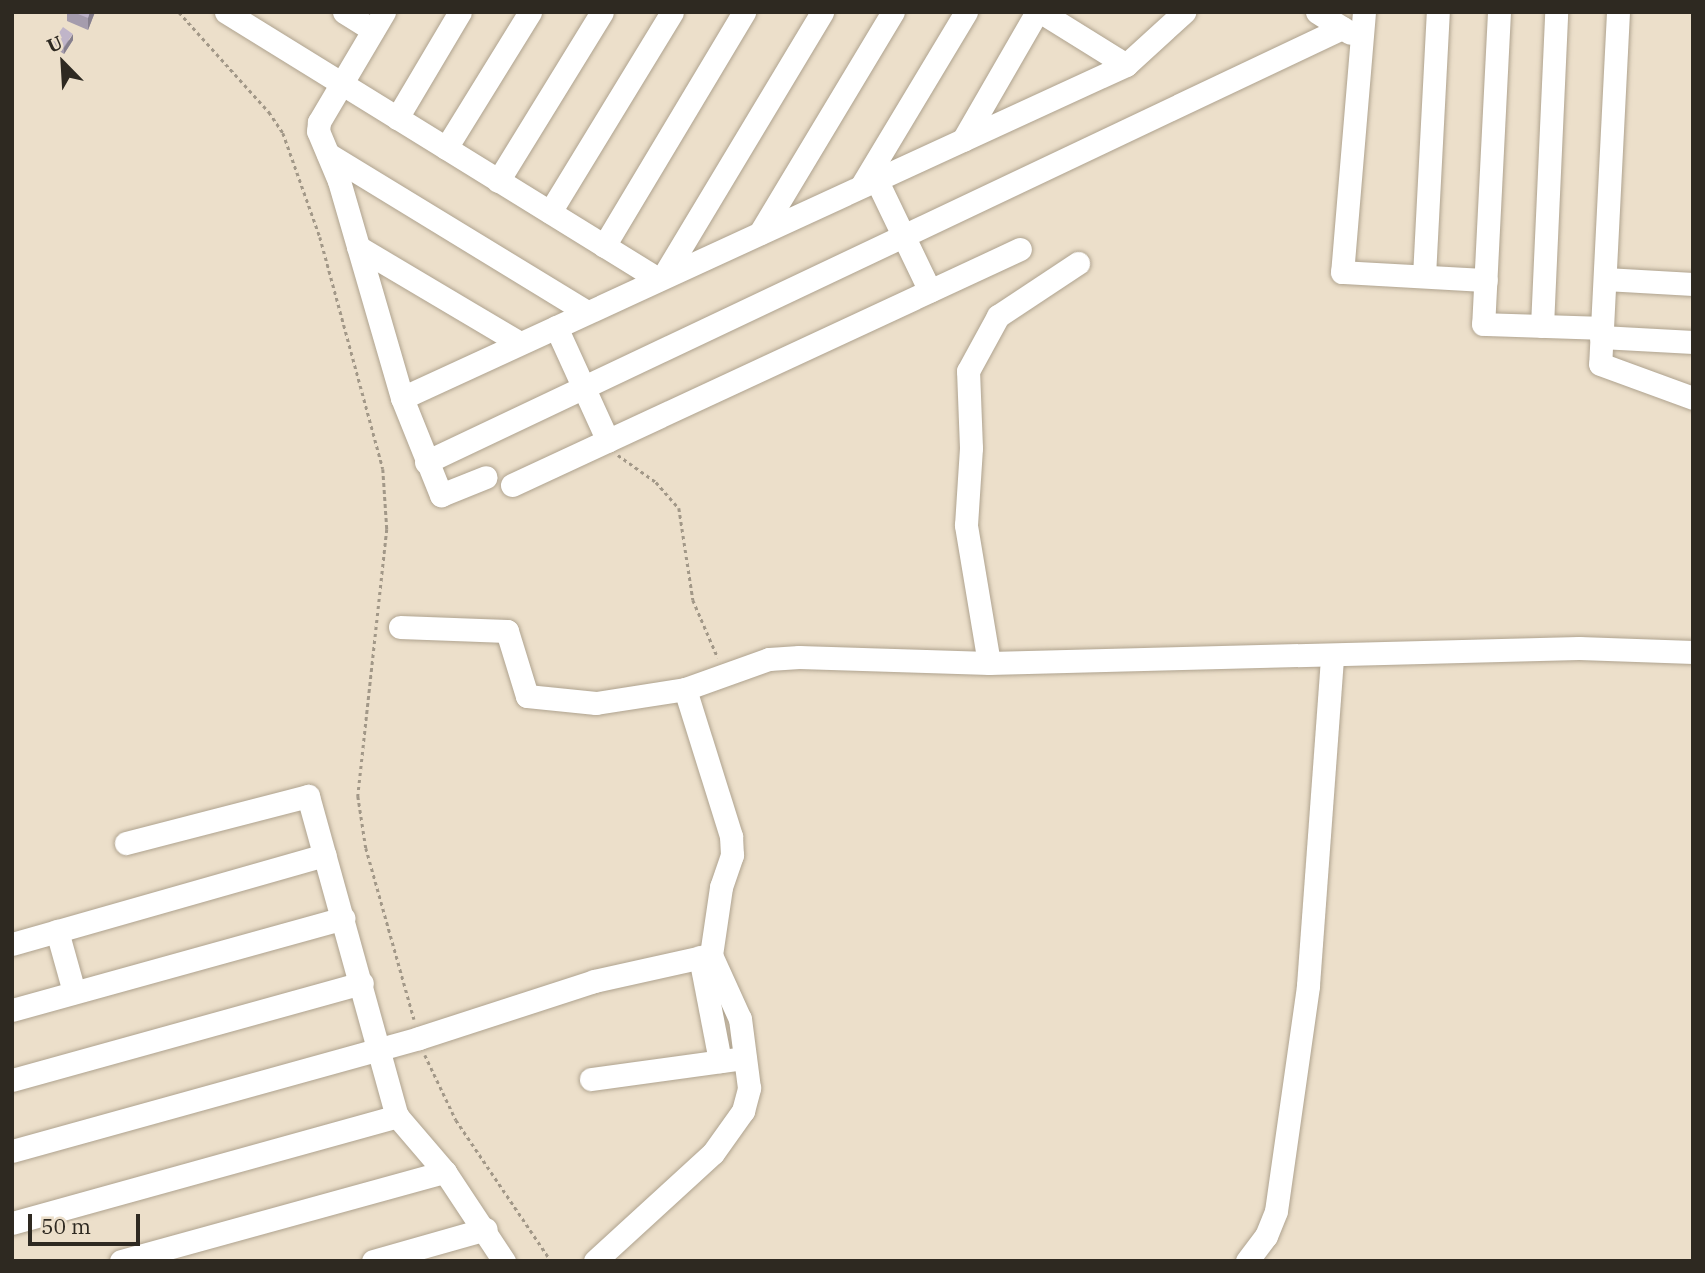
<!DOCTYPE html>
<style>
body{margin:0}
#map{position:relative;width:1705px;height:1273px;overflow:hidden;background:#ecdfca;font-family:"IBM Plex Serif",serif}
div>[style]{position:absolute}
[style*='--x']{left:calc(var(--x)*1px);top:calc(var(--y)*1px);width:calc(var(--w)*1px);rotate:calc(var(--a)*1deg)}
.path>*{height:2.5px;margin-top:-1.25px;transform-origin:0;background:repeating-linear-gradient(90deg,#a29888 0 3.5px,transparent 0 7px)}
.roads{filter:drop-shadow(0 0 2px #afa38f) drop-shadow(0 0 2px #afa38f)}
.minor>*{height:23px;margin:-11.5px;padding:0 11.5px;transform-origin:11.5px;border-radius:11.5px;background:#fff}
.wall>*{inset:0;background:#a59cad}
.shaded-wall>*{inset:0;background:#867f8d}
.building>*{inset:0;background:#c0b5c9;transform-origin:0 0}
span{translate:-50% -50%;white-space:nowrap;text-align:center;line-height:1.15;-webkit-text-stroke:7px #ecdfca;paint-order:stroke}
.frame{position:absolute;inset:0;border:14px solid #2e2921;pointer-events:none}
.north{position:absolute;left:28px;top:28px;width:70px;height:70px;-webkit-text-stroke:5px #ecdfca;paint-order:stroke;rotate:336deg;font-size:19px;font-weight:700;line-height:28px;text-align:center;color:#2e2921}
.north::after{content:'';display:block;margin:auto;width:24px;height:32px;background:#2e2921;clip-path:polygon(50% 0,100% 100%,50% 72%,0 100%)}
.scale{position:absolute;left:28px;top:1214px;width:112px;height:32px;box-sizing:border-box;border:4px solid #2e2921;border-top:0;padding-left:9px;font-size:21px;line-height:24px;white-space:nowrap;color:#2e2921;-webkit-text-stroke:5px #ecdfca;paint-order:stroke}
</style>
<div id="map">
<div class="path">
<i style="--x:179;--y:12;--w:135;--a:48"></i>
<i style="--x:269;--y:112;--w:25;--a:56"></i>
<i style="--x:283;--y:133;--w:110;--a:70.4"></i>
<i style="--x:320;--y:237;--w:240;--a:74.8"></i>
<i style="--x:383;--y:469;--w:60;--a:86.2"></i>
<i style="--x:387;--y:529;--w:269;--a:96.2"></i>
<i style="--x:358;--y:796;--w:53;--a:81.3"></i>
<i style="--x:366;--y:848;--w:178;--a:74.3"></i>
<i style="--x:618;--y:455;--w:47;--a:35.4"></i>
<i style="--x:656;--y:482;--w:35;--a:49"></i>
<i style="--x:679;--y:508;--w:93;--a:81.3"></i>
<i style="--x:693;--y:600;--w:63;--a:66.7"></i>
<i style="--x:425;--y:1055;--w:72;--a:64.5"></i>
<i style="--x:456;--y:1120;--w:170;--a:56"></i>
</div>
<div class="roads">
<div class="minor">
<i style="--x:226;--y:12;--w:508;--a:31.72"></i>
<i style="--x:344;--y:12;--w:34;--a:32"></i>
<i style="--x:384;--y:12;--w:128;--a:120.6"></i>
<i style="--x:319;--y:122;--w:9;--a:96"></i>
<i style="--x:318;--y:131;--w:54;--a:67.2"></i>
<i style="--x:339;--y:181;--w:226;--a:73.8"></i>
<i style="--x:402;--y:398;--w:105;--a:68.1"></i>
<i style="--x:441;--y:495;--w:48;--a:-21.8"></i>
<i style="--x:1041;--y:12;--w:100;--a:31.9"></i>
<i style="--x:1317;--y:12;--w:39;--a:32"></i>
<i style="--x:1364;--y:12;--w:261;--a:94.8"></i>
<i style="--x:1342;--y:272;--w:144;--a:3.2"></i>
<i style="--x:1499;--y:12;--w:312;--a:92.9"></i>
<i style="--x:1483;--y:324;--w:118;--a:1.9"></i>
<i style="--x:1618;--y:12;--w:352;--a:92.9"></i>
<i style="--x:1600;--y:364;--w:99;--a:20.1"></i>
<i style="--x:397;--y:118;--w:123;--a:-59.3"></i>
<i style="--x:963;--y:140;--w:148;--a:-60"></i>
<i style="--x:446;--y:148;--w:160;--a:-58.3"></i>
<i style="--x:328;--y:154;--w:303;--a:31.4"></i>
<i style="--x:876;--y:179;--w:124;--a:64.3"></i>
<i style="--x:498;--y:181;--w:198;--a:-58.4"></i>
<i style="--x:862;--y:185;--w:202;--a:-59"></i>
<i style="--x:550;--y:212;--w:234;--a:-58.6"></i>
<i style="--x:760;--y:233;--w:258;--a:-59"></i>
<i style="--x:604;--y:246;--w:273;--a:-59.1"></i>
<i style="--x:358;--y:247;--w:188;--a:30.7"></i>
<i style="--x:1424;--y:276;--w:264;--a:-87"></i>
<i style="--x:663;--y:277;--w:309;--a:-59"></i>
<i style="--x:1605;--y:279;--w:88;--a:3.3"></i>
<i style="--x:1542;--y:326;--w:314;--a:-87.4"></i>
<i style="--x:556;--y:327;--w:125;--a:65.5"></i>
<i style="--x:1601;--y:337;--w:92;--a:3.1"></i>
<i style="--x:402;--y:398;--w:797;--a:-24.7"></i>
<i style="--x:1126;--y:65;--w:79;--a:-42.4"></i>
<i style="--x:426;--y:462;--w:1014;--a:-25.35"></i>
<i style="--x:512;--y:485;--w:560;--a:-24.92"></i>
<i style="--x:400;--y:627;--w:107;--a:2.1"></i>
<i style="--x:507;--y:631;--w:68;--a:72.9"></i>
<i style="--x:527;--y:696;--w:69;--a:5.8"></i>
<i style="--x:596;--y:703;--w:90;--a:-8.9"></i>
<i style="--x:685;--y:689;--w:89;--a:-19.7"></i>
<i style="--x:769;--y:659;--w:30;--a:-4"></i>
<i style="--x:799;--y:657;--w:190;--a:1.8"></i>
<i style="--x:989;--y:663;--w:590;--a:-1.46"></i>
<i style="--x:1579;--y:648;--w:114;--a:2"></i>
<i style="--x:989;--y:663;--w:140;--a:-99.5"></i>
<i style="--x:966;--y:525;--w:77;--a:-86.3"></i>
<i style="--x:971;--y:448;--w:77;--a:-92.2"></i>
<i style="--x:968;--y:371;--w:63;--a:-61.4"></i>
<i style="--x:998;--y:316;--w:96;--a:-33.5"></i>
<i style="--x:126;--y:843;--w:188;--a:-14.5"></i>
<i style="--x:308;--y:796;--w:332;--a:74.5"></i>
<i style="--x:397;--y:1116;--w:74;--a:49.4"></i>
<i style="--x:445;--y:1172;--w:107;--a:56.5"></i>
<i style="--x:57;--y:931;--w:63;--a:74.4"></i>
<i style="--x:12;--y:944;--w:325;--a:-15.9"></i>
<i style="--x:700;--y:957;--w:106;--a:79.1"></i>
<i style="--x:12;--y:1010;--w:344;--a:-15.5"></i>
<i style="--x:591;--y:1079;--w:155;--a:-7.8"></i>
<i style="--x:12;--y:1080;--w:363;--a:-15.5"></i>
<i style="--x:12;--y:1151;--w:422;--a:-15.5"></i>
<i style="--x:419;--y:1038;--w:184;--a:-18"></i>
<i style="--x:594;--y:981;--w:120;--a:-12.5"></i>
<i style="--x:12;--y:1223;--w:400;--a:-15.5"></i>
<i style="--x:121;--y:1261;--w:336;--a:-15.4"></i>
<i style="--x:373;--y:1261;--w:117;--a:-15.8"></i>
<i style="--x:595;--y:1261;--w:160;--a:-42.5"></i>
<i style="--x:713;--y:1153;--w:52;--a:-54.5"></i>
<i style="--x:743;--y:1111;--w:24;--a:-75"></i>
<i style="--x:749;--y:1088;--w:70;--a:-97.4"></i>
<i style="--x:740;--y:1019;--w:70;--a:-114.4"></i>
<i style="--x:711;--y:955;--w:69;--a:-81.6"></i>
<i style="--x:721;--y:887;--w:34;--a:-71"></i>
<i style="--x:732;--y:855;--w:19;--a:-93"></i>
<i style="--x:731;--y:836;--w:154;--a:-107.4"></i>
<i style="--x:1247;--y:1261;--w:31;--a:-53"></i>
<i style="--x:1266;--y:1236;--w:27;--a:-68"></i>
<i style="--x:1276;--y:1211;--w:228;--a:-81.9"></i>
<i style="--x:1308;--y:985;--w:330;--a:-85.8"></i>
</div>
</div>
<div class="wall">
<i style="clip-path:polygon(67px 12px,95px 12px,88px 30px,67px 21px)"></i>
<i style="clip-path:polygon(73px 40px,64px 54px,53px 47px,53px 41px)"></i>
</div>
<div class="shaded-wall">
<i style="clip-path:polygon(90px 12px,95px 12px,88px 30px,88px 18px)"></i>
<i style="clip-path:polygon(73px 34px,73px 40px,64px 54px,64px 48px)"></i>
</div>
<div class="building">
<i style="clip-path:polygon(73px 12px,90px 12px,88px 18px)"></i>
<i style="left:63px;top:27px;width:12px;height:17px;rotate:35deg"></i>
</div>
<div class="frame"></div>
<div class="north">U</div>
<div class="scale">50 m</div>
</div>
